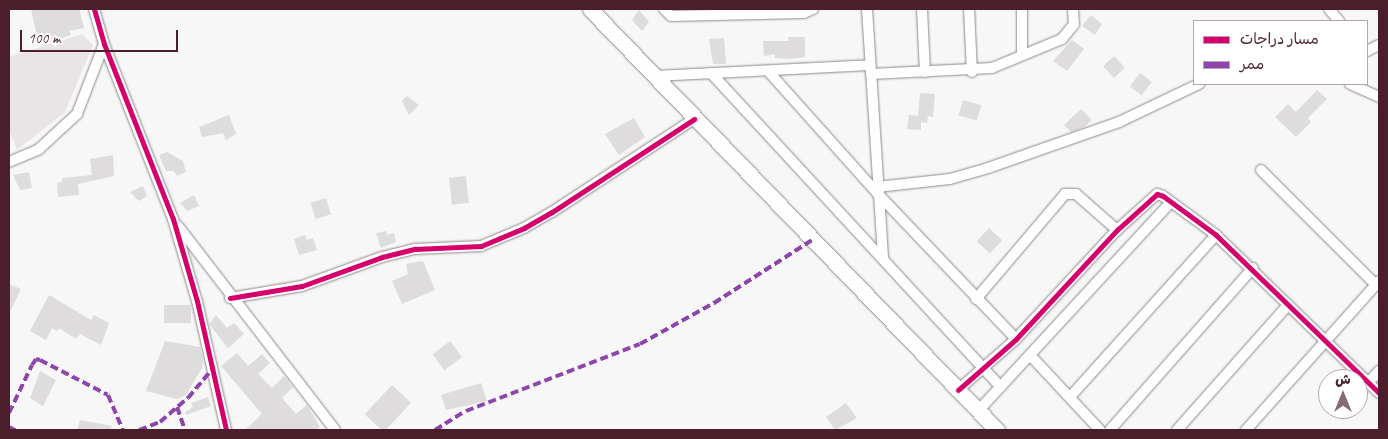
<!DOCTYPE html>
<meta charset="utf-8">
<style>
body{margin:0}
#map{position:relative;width:1388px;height:439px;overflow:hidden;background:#f7f7f7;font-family:Caveat,"Playpen Sans Arabic",sans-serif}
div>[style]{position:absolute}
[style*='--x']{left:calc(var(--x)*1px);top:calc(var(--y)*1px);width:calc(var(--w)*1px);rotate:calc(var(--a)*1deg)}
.green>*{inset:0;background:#e9e5e6}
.building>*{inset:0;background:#dedcdc;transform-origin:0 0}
.roads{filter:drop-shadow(0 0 1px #90888a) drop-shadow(0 0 1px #90888a)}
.street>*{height:10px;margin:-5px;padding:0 5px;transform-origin:5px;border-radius:5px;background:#fefefe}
.secondary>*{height:15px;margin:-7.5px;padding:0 7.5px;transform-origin:7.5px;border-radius:7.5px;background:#fefefe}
.quiet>*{height:4px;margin-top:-2px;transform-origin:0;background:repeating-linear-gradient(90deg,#8e44ad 0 8px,transparent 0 12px)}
.cycleway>*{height:5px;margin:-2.5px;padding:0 2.5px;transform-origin:2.5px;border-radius:2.5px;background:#d6006c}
span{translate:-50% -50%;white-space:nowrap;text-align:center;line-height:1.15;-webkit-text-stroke:5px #fff;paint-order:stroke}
.frame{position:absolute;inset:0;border:10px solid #4a1f2b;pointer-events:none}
.legend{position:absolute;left:1193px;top:20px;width:175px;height:65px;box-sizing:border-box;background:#fff;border:1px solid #b7a5aa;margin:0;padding:6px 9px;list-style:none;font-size:15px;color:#4a1f2b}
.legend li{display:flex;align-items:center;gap:10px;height:25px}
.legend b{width:25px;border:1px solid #b7a5aa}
.north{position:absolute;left:1318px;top:369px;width:50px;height:50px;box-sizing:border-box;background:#fff;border:1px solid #b7a5aa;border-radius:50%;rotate:0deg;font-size:14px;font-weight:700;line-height:20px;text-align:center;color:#4a1f2b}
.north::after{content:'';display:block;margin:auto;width:18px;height:22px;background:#876b72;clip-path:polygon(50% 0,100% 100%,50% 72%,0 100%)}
.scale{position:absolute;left:20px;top:30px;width:158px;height:22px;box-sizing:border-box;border:2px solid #4a1f2b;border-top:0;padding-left:6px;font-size:15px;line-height:18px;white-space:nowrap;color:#4a1f2b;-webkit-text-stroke:4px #fff;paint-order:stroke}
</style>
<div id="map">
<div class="green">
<i style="clip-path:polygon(82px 34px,93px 45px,65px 112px,17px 150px,9px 130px,9px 57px)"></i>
</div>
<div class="building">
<i style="clip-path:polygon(31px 9px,79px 9px,84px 28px,69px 31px,71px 35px,62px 38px,38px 41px)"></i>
<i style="clip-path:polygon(639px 10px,649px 22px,642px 31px,632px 20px)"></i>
<i style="clip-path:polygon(1091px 15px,1102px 24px,1095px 35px,1082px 26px)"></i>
<i style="clip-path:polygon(788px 37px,805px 37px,805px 57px,789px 59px,775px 58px,775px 54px,764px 56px,763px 41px,789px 41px)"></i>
<i style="clip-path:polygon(724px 38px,726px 64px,713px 64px,709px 39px)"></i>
<i style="clip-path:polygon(1072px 40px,1084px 49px,1067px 71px,1053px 61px)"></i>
<i style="left:1114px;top:56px;width:16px;height:15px;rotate:47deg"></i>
<i style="left:1140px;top:73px;width:15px;height:17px;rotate:37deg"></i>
<i style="clip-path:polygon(1317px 90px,1327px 99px,1308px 118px,1311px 122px,1296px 137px,1275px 117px,1288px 104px,1296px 112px)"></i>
<i style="clip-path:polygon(920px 93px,935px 94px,933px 117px,928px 116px,927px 123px,921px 122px,921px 130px,907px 129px,909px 115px,918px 116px)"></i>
<i style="clip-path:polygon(407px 96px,419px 105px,409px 115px,402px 101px)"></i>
<i style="left:963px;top:100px;width:19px;height:16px;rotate:16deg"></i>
<i style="clip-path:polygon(1081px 109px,1092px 120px,1084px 127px,1071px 132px,1064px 125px)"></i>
<i style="clip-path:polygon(229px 115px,236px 134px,226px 140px,223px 133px,202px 137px,199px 127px)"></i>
<i style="clip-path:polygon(634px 118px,645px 137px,619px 155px,605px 134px)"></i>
<i style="clip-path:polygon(167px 152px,183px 161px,186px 172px,177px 176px,174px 171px,166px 171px,159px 155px)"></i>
<i style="clip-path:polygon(113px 155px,114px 176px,78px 184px,79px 195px,58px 197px,57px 183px,62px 182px,62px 178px,92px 175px,90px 159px)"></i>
<i style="clip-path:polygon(29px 172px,32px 188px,20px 190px,13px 175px)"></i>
<i style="left:466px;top:176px;width:27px;height:17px;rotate:84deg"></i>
<i style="clip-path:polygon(143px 186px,147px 196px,139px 201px,130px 192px)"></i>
<i style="clip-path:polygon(194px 195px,199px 206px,187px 211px,180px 203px)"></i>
<i style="left:326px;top:198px;width:17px;height:16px;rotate:73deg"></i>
<i style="left:989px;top:228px;width:18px;height:18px;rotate:43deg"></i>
<i style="clip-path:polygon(386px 231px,387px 235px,394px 233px,396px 242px,381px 248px,376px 233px)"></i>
<i style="clip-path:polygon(305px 235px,307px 240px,313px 238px,317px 250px,299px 255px,294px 239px)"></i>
<i style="clip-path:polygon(423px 261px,435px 290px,402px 304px,392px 281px,408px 274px,406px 264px)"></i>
<i style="clip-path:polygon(9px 284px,21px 289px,9px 314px)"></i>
<i style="clip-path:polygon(49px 295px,91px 320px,94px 315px,109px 323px,101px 345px,80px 334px,76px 339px,59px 328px,57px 331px,52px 328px,46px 340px,30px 331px)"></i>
<i style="left:191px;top:305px;width:18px;height:27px;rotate:90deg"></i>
<i style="clip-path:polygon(216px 315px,227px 328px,234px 323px,244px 334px,228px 348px,209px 324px)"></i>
<i style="clip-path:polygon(165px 341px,200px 347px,203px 360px,202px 368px,186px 395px,177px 399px,146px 391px)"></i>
<i style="left:450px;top:341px;width:20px;height:22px;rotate:53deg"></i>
<i style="clip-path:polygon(237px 353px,248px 366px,262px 354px,270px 363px,258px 374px,272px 388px,284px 376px,293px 387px,282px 398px,296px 414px,307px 405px,320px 427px,316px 430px,245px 430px,262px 414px,221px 366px)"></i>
<i style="clip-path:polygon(40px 371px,56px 380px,43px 406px,30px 398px)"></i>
<i style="clip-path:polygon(481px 383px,487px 401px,446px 410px,441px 395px)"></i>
<i style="left:392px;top:385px;width:26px;height:40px;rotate:43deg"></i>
<i style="clip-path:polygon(208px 397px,211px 406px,186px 415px,185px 412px,193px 407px,191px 403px)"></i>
<i style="clip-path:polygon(846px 403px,857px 418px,835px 430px,826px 417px)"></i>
<i style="clip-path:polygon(80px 420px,112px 426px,111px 430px,77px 430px)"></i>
</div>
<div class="roads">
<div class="street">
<i style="--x:94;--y:9;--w:36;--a:74"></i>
<i style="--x:104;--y:44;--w:188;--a:68.5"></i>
<i style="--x:173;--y:219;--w:85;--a:73.7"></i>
<i style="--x:197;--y:301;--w:132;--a:77.3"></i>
<i style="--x:664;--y:9;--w:10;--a:45"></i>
<i style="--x:671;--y:16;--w:133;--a:-1.3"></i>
<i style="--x:804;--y:13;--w:10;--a:-24"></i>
<i style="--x:867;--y:9;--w:251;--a:86.3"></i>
<i style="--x:922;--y:9;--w:63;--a:87.3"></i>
<i style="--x:969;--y:9;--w:63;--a:87.3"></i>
<i style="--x:1022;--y:9;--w:46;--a:90"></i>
<i style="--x:1329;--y:9;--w:16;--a:50"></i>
<i style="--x:1367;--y:51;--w:13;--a:-27"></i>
<i style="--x:768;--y:71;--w:165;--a:48.2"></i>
<i style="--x:878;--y:194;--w:200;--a:46.4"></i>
<i style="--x:711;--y:73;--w:427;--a:47.3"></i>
<i style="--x:871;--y:74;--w:121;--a:-2.8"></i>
<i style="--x:992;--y:68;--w:76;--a:-22.5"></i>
<i style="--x:1062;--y:39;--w:19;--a:-51"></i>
<i style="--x:1074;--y:24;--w:15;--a:-94"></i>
<i style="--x:655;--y:76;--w:215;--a:-2.9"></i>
<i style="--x:1350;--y:84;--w:32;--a:24"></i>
<i style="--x:9;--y:162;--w:33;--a:-23"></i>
<i style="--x:39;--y:149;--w:52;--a:-42.6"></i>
<i style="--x:77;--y:114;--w:75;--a:-68.9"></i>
<i style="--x:1261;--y:170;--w:163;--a:45"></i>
<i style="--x:877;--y:187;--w:73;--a:-6.3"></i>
<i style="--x:950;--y:179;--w:40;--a:-16"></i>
<i style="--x:988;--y:168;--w:139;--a:-19.3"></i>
<i style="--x:1119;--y:122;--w:89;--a:-25.4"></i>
<i style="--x:178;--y:226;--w:257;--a:52.4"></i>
<i style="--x:230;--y:298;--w:73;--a:-9.5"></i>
<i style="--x:302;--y:286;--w:85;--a:-19.9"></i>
<i style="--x:382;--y:257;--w:34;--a:-14"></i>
<i style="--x:415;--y:249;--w:66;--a:-2.6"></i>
<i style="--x:481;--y:246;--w:47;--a:-22.7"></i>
<i style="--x:524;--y:228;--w:32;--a:-30"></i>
<i style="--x:552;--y:212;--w:170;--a:-33.2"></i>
<i style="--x:976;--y:299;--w:138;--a:-49.7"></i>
<i style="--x:1065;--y:194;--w:11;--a:0"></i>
<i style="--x:1076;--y:194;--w:55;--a:41.3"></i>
<i style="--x:1030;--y:355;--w:103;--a:47"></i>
<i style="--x:1369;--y:382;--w:15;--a:-48"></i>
<i style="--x:958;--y:390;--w:77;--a:-41.3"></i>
<i style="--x:1016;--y:339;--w:149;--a:-47.2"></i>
<i style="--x:1117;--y:230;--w:54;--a:-42"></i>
<i style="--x:1157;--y:194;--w:6;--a:18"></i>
<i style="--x:1163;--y:196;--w:66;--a:36.3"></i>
<i style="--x:1216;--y:235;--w:227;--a:44.1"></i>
<i style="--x:1070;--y:397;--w:218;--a:-48"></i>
<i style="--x:978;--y:411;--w:283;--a:-47.3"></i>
<i style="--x:1110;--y:430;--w:216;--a:-48.6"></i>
<i style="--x:1177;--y:430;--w:167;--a:-48.4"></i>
<i style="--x:1246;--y:430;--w:200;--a:-48.2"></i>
</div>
<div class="secondary">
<i style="--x:590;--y:9;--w:586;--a:45.97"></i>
</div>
</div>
<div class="quiet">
<i style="--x:177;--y:407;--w:24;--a:71"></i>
<i style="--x:9;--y:413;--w:53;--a:-64.4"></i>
<i style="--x:32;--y:365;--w:7;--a:-56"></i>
<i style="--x:36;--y:359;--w:4;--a:14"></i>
<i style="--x:40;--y:360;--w:76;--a:27.2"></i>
<i style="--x:108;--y:395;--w:38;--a:67"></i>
<i style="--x:9;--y:427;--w:7;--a:27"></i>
<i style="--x:139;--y:430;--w:22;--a:-21"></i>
<i style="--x:160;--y:422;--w:37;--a:-41"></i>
<i style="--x:188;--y:398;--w:38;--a:-50"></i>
<i style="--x:435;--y:430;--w:36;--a:-32"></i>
<i style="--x:466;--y:411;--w:186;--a:-21.1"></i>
<i style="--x:640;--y:344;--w:85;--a:-29"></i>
<i style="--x:714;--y:303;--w:117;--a:-32.7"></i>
</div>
<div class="cycleway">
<i style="--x:94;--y:9;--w:36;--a:74"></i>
<i style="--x:104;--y:44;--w:188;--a:68.5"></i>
<i style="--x:173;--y:219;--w:85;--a:73.7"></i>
<i style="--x:197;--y:301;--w:132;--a:77.3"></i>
<i style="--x:230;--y:298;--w:73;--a:-9.5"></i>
<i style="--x:302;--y:286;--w:85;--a:-19.9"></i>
<i style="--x:382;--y:257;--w:34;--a:-14"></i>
<i style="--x:415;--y:249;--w:66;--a:-2.6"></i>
<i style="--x:481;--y:246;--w:47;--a:-22.7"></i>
<i style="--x:524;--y:228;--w:32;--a:-30"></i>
<i style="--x:552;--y:212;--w:170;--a:-33.2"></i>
<i style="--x:958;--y:390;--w:77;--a:-41.3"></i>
<i style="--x:1016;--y:339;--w:149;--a:-47.2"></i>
<i style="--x:1117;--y:230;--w:54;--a:-42"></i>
<i style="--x:1157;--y:194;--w:6;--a:18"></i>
<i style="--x:1163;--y:196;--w:66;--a:36.3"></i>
<i style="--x:1216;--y:235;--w:227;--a:44.1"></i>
</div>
<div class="frame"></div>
<ul class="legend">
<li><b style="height:6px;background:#d6006c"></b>مسار دراجات</li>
<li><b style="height:6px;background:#8e44ad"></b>ممر</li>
</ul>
<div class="north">ش</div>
<div class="scale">100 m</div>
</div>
